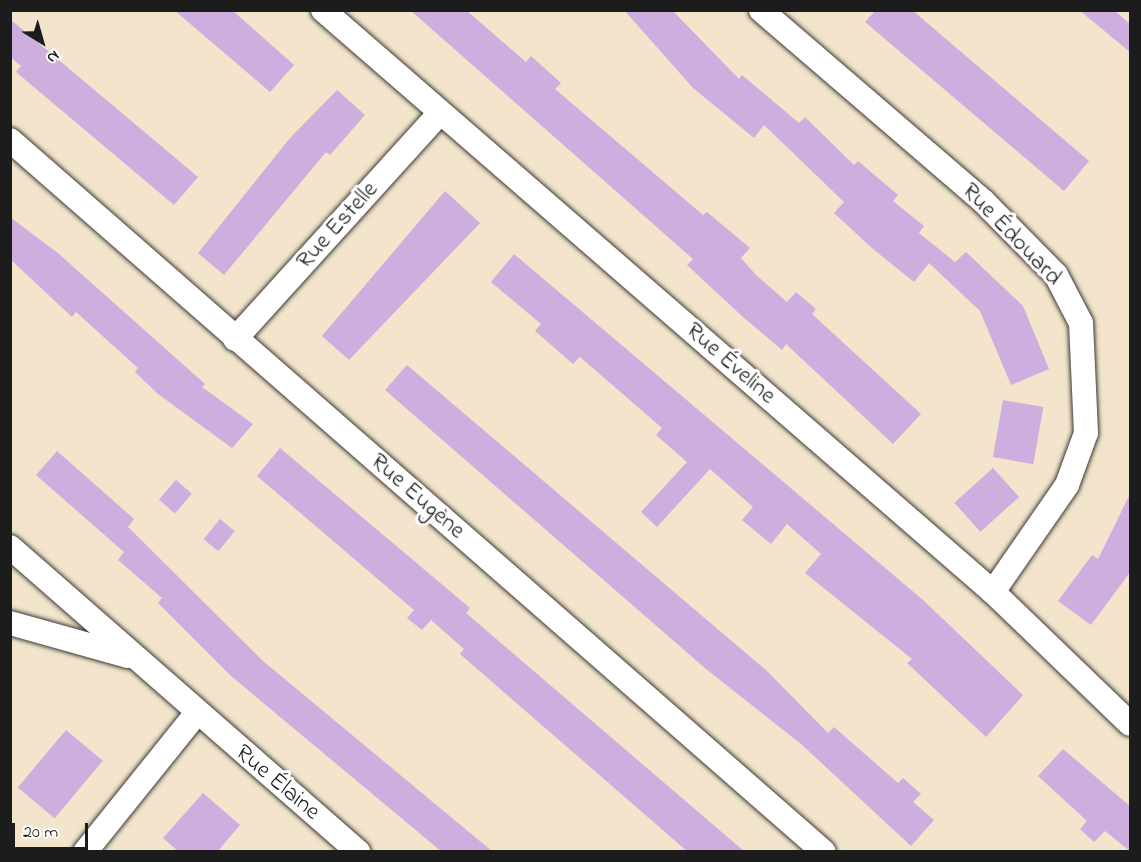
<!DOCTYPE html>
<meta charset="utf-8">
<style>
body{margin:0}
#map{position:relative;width:1141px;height:862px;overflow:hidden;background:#f2e5cb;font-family:"Indie Flower",sans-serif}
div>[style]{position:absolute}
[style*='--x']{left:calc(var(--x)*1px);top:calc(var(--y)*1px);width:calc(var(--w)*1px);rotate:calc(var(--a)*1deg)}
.building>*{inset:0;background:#cdaedf;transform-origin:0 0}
.roads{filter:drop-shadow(0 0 2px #3c3a36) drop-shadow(0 0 2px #3c3a36)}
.street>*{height:24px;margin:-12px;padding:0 12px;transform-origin:12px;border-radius:12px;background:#fff}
span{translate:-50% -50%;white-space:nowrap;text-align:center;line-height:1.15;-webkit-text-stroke:6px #fff;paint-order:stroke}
.street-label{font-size:24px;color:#1c1c1c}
.frame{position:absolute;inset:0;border:12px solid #1c1c1c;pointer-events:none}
.north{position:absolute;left:12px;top:12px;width:60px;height:60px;-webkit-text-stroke:4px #fff;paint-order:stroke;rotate:143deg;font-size:16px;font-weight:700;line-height:24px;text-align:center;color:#1c1c1c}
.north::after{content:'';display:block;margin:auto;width:21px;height:27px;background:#1c1c1c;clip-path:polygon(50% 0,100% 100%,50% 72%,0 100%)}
.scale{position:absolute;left:12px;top:823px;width:76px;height:27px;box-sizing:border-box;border:3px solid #1c1c1c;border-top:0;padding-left:8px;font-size:18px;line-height:21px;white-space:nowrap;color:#1c1c1c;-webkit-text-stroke:4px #fff;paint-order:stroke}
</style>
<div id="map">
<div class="building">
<i style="clip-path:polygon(174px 10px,232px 10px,294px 65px,270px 92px)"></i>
<i style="clip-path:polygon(410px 10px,466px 10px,526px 62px,531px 56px,561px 83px,555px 89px,703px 215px,707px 212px,750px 248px,741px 258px,756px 275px,787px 302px,796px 292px,816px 309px,812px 314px,921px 414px,893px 444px,786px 344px,782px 350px,743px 317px,687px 265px,693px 259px)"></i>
<i style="clip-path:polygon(624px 10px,672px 10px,739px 79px,742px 75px,799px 123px,805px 117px,854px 165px,858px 161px,898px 195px,893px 201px,924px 226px,919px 233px,955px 262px,966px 252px,1023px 306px,1049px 369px,1011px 385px,980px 311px,929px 263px,914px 282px,873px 249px,834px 213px,844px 202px,764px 125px,754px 138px,693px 88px)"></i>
<i style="clip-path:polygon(876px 10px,912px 10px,1089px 161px,1064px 191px,865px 22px)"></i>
<i style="clip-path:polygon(1079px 10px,1114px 10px,1131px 25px,1131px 53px)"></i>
<i style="clip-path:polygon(10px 19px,198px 177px,174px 205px,16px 72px,21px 66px,10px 57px)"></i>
<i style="clip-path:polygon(337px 90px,365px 115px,330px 155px,326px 152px,224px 275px,198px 253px,290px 138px)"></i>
<i style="clip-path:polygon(445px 191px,480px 223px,349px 360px,322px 336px)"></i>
<i style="clip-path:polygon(10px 217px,59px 254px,205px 384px,202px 387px,253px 424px,232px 448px,158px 394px,135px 372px,138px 368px,76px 312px,72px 317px,10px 259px)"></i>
<i style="clip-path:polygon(514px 254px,923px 600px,1023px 695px,986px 737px,907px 663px,912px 659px,805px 573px,821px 554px,787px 524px,771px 544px,742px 520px,753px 507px,710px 469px,657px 527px,641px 512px,687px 462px,656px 435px,662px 428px,580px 357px,573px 364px,535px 331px,541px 324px,491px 282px)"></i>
<i style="clip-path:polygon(407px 365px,767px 671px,828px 733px,834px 727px,898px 783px,903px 778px,921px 794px,913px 802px,934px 820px,911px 846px,801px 744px,706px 669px,385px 390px)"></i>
<i style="left:1003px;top:400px;width:41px;height:58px;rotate:10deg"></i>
<i style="clip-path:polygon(280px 448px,470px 608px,466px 613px,745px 852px,688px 852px,460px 654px,464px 649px,431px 620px,422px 630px,407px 618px,414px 610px,257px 476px)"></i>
<i style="clip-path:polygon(57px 451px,134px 519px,128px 527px,263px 661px,493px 852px,442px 852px,231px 676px,158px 603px,162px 598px,118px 560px,124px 552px,36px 475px)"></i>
<i style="left:993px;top:468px;width:39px;height:52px;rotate:48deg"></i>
<i style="left:176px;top:480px;width:21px;height:26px;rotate:41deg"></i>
<i style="clip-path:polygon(1131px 492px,1131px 571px,1091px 625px,1058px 601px,1092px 555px,1098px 559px)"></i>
<i style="left:220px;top:519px;width:19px;height:26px;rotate:39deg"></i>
<i style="left:66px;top:730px;width:48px;height:75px;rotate:40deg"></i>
<i style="clip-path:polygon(1063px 749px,1131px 807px,1131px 852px,1105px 831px,1094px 842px,1080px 829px,1087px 821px,1038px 776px)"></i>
<i style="clip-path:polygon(203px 793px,240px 825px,217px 852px,179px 852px,163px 838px)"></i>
</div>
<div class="roads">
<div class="street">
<i style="--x:323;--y:10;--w:887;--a:40.98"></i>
<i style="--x:993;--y:592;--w:190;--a:43.9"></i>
<i style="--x:761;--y:10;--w:293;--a:40.7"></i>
<i style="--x:983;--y:201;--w:104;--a:45.4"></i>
<i style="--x:1056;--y:275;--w:54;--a:62.5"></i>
<i style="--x:1081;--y:323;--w:110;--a:87.4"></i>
<i style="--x:1086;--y:433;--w:55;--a:110.1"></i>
<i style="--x:1067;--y:485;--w:130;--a:124.7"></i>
<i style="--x:10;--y:140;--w:1081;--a:41.18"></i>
<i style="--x:235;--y:339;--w:305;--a:-47.8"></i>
<i style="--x:10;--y:547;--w:463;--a:41.2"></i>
<i style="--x:10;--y:623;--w:123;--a:15.6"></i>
<i style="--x:85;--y:852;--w:177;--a:-51.2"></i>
</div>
</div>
<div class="street-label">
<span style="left:338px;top:226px;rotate:-48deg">Rue Estelle</span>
<span style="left:1011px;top:235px;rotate:46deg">Rue Édouard</span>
<span style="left:730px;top:364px;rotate:41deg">Rue Éveline</span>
<span style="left:417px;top:497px;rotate:41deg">Rue Eugène</span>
<span style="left:277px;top:783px;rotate:40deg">Rue Élaine</span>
</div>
<div class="frame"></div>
<div class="north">N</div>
<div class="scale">20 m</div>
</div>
